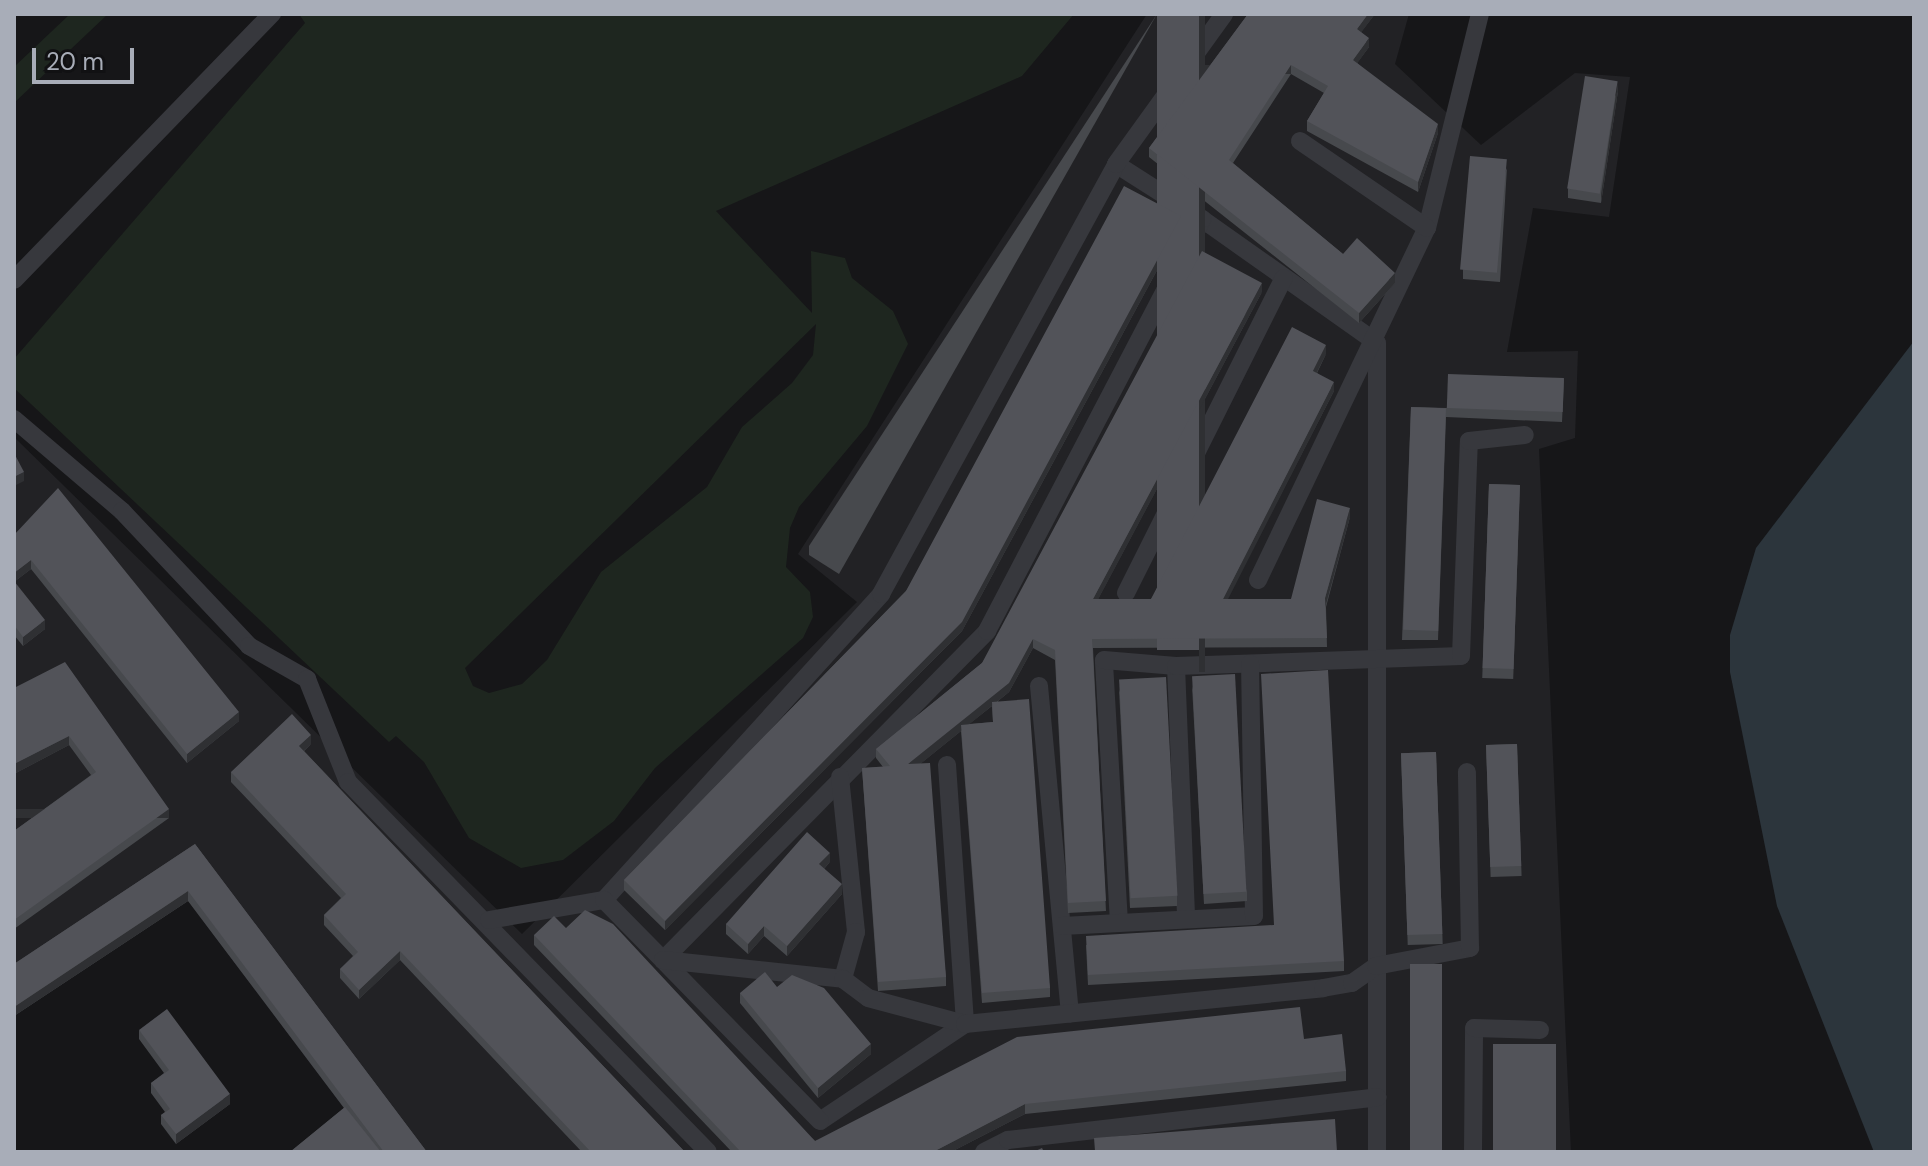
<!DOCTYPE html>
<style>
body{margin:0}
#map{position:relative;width:1928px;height:1166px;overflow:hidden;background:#161618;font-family:"DM Sans",sans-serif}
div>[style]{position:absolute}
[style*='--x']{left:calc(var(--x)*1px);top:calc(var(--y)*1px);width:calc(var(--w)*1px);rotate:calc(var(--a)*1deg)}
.built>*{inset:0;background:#222225}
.green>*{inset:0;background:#1e261f}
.water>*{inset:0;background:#2c353c}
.service>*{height:18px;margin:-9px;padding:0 9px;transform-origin:9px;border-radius:9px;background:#37383d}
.wall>*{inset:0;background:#47494d;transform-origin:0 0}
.shaded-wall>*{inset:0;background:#2f3033;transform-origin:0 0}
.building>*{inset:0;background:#525359;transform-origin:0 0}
span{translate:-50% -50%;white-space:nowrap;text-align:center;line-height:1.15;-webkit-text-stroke:6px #111113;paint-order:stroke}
.frame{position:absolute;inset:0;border:16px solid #a8adb8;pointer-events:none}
.scale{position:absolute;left:32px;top:48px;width:102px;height:36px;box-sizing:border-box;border:4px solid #a8adb8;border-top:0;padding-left:10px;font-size:24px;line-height:28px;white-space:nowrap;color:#a8adb8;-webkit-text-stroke:6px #111113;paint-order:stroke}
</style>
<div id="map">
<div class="built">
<i style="clip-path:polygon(1147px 14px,1409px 14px,1395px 64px,1481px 145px,1575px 73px,1630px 77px,1609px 217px,1533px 208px,1507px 352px,1578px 351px,1575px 438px,1539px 449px,1571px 1152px,377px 1152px,188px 901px,14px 1016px,14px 437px,522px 934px,857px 602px,798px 554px)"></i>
</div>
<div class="green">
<i style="clip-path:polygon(70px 14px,108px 14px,14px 103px,14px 67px)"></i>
<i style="clip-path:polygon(evenodd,299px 14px,1074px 14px,1022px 76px,716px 211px,812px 313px,811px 251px,845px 258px,852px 278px,893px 311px,908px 344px,867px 426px,799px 507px,790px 528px,786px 567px,810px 592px,813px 617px,803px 638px,655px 768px,614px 821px,563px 860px,521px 868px,469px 838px,424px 762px,396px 736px,389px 742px,14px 388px,14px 359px,305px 23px,299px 14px,816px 324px,813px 355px,792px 383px,742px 427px,707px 487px,601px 572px,547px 660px,522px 684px,489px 693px,473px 686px,465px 668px,816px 324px)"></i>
</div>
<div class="water">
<i style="clip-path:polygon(1914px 341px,1914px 1152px,1874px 1152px,1777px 906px,1730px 672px,1730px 635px,1756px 548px)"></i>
</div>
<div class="service">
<i style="--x:1202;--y:219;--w:214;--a:35.3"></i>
<i style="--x:1377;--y:343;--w:809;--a:90"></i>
<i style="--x:1427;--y:228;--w:220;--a:-76.1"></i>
<i style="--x:14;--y:280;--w:371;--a:-45.9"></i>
<i style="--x:14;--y:419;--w:142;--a:40.4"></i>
<i style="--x:122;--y:511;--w:185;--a:46.7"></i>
<i style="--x:249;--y:646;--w:67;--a:29.6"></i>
<i style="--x:307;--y:679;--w:111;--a:68.3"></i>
<i style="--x:348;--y:782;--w:516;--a:45.78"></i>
<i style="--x:1258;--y:580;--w:390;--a:-64.4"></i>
<i style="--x:1427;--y:228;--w:154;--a:-145.6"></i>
<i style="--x:1126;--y:593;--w:352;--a:-63.4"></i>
<i style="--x:1176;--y:666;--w:253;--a:87.7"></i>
<i style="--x:1039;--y:686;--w:329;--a:84.6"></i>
<i style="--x:947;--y:765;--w:260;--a:86"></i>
<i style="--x:965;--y:1024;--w:174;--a:146.2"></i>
<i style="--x:820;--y:1121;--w:225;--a:-134.3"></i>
<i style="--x:663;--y:960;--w:462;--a:-45.4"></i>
<i style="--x:987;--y:631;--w:465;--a:-62.4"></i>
<i style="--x:1202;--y:219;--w:102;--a:-147.4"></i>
<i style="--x:840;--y:777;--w:156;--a:84.1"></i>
<i style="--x:856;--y:932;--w:49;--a:105.5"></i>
<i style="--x:604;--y:900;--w:413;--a:-47.8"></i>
<i style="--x:881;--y:594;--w:490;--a:-61.3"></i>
<i style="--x:1116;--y:164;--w:185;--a:-54.2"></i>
<i style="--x:489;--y:920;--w:117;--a:-9.9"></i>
<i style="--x:604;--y:900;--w:84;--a:45.5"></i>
<i style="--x:663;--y:960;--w:181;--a:6"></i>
<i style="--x:843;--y:979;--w:31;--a:37"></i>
<i style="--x:868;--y:998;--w:100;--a:15"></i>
<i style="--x:965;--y:1024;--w:360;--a:-5.7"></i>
<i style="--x:1323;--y:988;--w:29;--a:-10"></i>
<i style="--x:1352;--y:983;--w:29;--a:-35"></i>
<i style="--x:1376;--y:966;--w:96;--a:-10.8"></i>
<i style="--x:1470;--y:948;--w:176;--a:-91"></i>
<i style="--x:1119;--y:923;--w:263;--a:-93.3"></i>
<i style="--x:1104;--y:660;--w:72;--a:4.8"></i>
<i style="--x:1176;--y:666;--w:285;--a:-2"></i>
<i style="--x:1461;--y:656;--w:215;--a:-87.9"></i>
<i style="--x:1469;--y:441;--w:56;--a:-6.1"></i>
<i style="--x:1062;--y:926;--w:192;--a:-3"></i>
<i style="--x:1254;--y:916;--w:252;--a:-90.9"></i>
<i style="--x:984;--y:1152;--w:27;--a:-27"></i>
<i style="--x:1008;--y:1140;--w:372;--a:-6.6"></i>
<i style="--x:1473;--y:1152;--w:124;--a:-89.5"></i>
<i style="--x:1474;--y:1028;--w:66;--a:1.7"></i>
</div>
<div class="wall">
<i style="clip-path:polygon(1157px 14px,839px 574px,809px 555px,809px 546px)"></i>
<i style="clip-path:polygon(1248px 14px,1375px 14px,1361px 32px,1369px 47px,1357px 63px,1438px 133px,1418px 192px,1307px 131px,1307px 121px,1324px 93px,1291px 74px,1233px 163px,1343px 254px,1395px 283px,1359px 323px,1149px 157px,1149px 148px)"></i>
<i style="clip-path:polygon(1618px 91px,1601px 203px,1568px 198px,1568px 189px)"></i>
<i style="clip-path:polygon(1507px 168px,1500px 282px,1463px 279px,1463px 270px)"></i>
<i style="clip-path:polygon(1181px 226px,962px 631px,665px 930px,624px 890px,624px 880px,906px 591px)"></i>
<i style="clip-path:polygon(evenodd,1262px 292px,1098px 599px,1151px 599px,1326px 354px,1317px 373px,1334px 391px,1227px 599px,1291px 599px,1350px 517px,1326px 607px,1327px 647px,1093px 648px,1106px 911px,1068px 913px,1055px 660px,1033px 648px,1009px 692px,998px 701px,1050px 988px,1050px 997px,982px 1003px,961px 731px,920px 764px,946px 977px,946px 986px,878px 991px,862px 768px,883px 767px,876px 758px,876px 749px,982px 663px,1262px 292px,992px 706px,993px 722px,969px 724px,992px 706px)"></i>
<i style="clip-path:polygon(1564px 379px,1562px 422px,1446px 417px,1438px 640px,1402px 640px,1411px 407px,1446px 408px)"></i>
<i style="left:1489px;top:484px;width:31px;height:194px;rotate:2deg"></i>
<i style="clip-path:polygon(14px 535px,239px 721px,187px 763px,31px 569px,14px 582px,45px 629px,23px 646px,14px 635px)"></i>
<i style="clip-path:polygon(1192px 686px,1247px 892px,1247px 901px,1204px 904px)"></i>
<i style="clip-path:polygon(14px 688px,169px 818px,14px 929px,14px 831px,91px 775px,69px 745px,14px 774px)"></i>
<i style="clip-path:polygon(1119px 689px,1177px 896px,1177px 906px,1130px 908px)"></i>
<i style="clip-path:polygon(311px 744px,304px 751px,685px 1152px,582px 1152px,400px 960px,359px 999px,340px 978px,340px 969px,353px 956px,324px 925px,324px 915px,341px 898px,231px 782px,231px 772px)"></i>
<i style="left:1517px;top:744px;width:132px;height:31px;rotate:88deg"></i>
<i style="left:1436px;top:752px;width:192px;height:35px;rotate:88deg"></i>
<i style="clip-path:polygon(195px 844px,427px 1152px,290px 1152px,344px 1108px,188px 901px,14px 1016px,14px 964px)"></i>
<i style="clip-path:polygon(830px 862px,824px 869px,842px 894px,787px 956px,764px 936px,748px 954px,726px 934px,726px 924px)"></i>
<i style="clip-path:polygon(566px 928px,815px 1141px,1304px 1039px,1346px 1071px,1346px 1081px,1025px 1114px,951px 1152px,732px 1152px,534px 945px,534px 935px)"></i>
<i style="clip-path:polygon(1086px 945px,1344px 961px,1344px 971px,1088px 985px)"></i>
<i style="clip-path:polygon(777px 987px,871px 1054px,818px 1098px,740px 1003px,740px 993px)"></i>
<i style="clip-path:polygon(139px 1030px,230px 1104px,176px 1144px,161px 1124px,161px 1115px,165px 1112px,151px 1093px,151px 1083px,164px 1073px,139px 1039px)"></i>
</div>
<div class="shaded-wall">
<i style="left:1199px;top:14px;width:6px;height:658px"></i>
<i style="clip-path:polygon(1368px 14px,1375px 14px,1357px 38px,1357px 29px)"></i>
<i style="clip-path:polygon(1369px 38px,1369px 47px,1353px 69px,1353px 60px)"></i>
<i style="left:1291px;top:65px;width:9px;height:113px;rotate:90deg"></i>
<i style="clip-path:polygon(1618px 81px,1618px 91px,1601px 203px,1601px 194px)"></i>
<i style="clip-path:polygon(1438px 124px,1438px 133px,1418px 192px,1418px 182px)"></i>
<i style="clip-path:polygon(1181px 216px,1181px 226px,962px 631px,665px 930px,665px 921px)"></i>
<i style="clip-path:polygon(1395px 273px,1395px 283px,1359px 323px,1359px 313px)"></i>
<i style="clip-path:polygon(1262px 283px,1262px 292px,1093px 609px,1093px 599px)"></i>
<i style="clip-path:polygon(1326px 345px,1326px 354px,1313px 380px,1313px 371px)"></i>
<i style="clip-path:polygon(1334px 382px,1334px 391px,1223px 609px,1223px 599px)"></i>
<i style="clip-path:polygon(24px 472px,24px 481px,14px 486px,14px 477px)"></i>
<i style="clip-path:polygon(1350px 508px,1350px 517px,1325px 608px,1325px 598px)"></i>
<i style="clip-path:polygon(31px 560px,31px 569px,14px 582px,14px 573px)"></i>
<i style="clip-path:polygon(45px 620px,45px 629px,23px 646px,23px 637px)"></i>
<i style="clip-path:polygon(1033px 639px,1033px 648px,1009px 692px,908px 774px,908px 764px)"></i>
<i style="clip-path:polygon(239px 712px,239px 721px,187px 763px,187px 754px)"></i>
<i style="clip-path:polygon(311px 735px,311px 744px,299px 755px,299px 746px)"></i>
<i style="clip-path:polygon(69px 736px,69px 745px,14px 774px,14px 764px)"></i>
<i style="left:169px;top:809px;width:9px;height:191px;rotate:90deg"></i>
<i style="clip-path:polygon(830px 853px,830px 862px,819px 874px,819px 864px)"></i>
<i style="clip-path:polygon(842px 884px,842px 894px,787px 956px,787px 946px)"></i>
<i style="clip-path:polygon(188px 891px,188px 901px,14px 1016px,14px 1007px)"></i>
<i style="clip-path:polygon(764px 926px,764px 936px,748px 954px,748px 944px)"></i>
<i style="clip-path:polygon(400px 951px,400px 960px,359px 999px,359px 990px)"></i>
<i style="clip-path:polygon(871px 1044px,871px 1054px,818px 1098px,818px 1088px)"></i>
<i style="clip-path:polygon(230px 1094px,230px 1104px,176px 1144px,176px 1134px)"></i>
<i style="clip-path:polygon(1025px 1104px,1025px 1114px,951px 1152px,933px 1152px)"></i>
</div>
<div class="building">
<i style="left:1157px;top:14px;width:42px;height:636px"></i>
<i style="clip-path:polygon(1248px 14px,1368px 14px,1357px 29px,1369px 38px,1353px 60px,1438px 124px,1418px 182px,1307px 121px,1328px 86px,1291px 65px,1229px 160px,1343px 254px,1357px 238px,1395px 273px,1359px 313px,1149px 148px)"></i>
<i style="left:1585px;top:76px;width:33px;height:114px;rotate:9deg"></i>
<i style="left:1470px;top:156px;width:37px;height:114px;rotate:5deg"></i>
<i style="clip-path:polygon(1124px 186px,1181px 216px,962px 622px,665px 921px,624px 880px,906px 591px)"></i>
<i style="clip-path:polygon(1202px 251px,1262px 283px,1093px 599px,1151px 599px,1292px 327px,1326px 345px,1313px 371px,1334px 382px,1223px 599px,1291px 599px,1317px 499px,1350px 508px,1325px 598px,1327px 638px,1092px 639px,1106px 901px,1068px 903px,1055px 650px,1033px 639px,1009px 683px,908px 764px,930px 763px,946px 977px,878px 982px,862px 768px,890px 766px,876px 749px,982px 663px)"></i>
<i style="left:1448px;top:374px;width:116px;height:34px;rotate:2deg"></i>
<i style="left:1411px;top:407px;width:35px;height:223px;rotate:2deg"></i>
<i style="clip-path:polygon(14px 453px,24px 472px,14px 477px)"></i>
<i style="left:1489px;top:484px;width:31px;height:184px;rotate:2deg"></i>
<i style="clip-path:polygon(58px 488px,239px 712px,187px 754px,31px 560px,14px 573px,14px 535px)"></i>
<i style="clip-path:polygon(14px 581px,45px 620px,23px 637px,14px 625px)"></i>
<i style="clip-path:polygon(65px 662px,169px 809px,14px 920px,14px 831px,96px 772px,69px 736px,14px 764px,14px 688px)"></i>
<i style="clip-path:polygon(1328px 670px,1344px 961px,1088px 975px,1086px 936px,1274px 925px,1261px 674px)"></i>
<i style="left:1235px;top:674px;width:218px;height:43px;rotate:87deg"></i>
<i style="left:1166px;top:677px;width:219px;height:47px;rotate:87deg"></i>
<i style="clip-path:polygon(1029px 699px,1050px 988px,982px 993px,961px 725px,993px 722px,992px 702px)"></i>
<i style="clip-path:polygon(292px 714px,311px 735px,299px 746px,685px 1152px,591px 1152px,400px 951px,359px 990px,340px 969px,358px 952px,324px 915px,346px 894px,231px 772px)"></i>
<i style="left:1517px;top:744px;width:122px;height:31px;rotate:88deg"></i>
<i style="left:1436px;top:752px;width:182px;height:35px;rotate:88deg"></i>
<i style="clip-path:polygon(807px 832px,830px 853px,819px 864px,842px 884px,787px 946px,764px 926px,748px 944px,726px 924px)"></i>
<i style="clip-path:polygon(195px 844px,427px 1152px,384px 1152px,188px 891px,14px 1007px,14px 964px)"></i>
<i style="clip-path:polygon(585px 910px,613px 924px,815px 1141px,1017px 1037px,1300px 1007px,1304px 1039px,1342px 1034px,1346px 1071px,1025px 1104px,933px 1152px,741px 1152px,534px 935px,554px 916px,566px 928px)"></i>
<i style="left:1410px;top:964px;width:32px;height:188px"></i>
<i style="clip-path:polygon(765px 972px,777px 987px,792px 975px,824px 988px,871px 1044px,818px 1088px,740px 993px)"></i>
<i style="clip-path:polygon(167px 1009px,230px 1094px,176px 1134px,161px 1115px,170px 1109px,151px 1083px,169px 1070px,139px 1030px)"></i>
<i style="left:1493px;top:1044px;width:63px;height:108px"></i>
<i style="clip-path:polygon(345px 1107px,381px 1152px,290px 1152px)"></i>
<i style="clip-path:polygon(1335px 1119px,1337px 1152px,1094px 1152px,1095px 1151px,1094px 1138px)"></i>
<i style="clip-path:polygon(1042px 1148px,1044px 1152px,1033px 1152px)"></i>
</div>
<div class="frame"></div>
<div class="scale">20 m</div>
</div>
